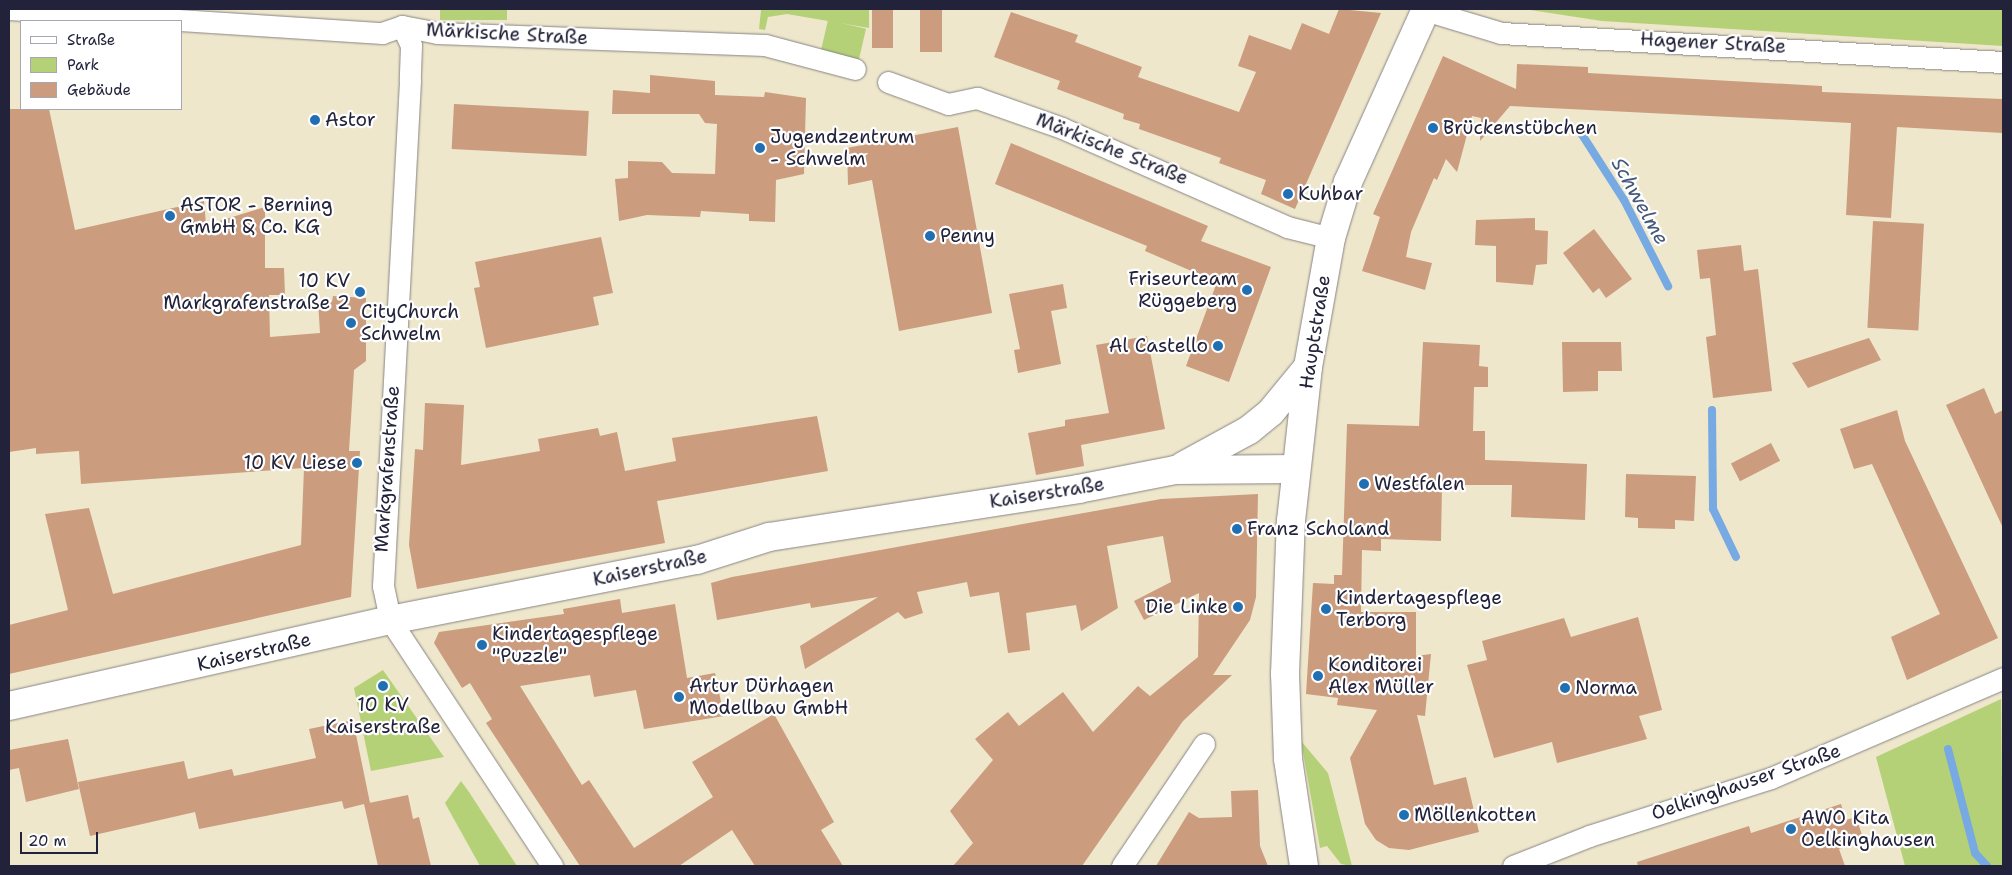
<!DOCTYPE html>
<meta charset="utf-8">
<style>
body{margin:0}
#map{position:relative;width:2012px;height:875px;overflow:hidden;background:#eee7cc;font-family:"Shantell Sans",sans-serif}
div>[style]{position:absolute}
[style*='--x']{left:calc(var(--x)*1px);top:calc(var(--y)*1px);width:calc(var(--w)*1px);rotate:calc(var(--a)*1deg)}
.green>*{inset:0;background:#b5d177;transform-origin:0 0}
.stream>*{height:8px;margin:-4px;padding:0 4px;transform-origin:4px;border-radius:4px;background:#77a9e2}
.building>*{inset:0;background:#cb9c7e;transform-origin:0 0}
.roads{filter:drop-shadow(0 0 1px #888484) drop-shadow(0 0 1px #888484)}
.street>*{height:21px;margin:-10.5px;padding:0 10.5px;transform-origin:10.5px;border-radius:10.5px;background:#fff}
.secondary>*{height:28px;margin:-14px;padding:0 14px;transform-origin:14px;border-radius:14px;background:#fff}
.dots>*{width:14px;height:14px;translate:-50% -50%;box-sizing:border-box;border:2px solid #fff;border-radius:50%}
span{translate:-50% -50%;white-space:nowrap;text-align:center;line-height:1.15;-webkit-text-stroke:4.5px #fff;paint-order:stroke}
.street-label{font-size:19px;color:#22223b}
.poi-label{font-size:19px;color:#22223b}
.left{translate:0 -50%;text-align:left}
.right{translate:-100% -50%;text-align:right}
.water-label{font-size:20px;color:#44587e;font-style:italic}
.frame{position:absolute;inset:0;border:10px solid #22223b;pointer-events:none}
.legend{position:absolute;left:20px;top:20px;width:162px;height:90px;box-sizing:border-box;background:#fff;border:1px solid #a7a7b1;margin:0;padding:6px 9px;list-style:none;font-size:15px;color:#22223b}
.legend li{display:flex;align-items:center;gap:10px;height:25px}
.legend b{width:25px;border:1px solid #a7a7b1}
.scale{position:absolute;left:20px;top:832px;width:78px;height:22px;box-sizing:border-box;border:2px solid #22223b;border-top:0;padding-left:6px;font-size:15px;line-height:18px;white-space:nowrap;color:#22223b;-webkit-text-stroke:4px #fff;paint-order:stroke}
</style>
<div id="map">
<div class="green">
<i style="left:440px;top:9px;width:67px;height:11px"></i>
<i style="clip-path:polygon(753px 9px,869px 9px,869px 28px,787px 14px,768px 17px,765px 30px,759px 29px,761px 10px)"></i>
<i style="clip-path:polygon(1524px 9px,2003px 9px,2003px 46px,1602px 21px)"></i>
<i style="left:828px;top:20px;width:39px;height:48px;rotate:13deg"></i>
<i style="clip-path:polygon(383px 670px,444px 757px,371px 771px,354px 688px)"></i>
<i style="clip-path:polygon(2001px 699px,2003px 866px,1905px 866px,1876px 757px)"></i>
<i style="clip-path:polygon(1301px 741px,1328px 773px,1352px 866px,1341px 864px,1327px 846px,1320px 848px)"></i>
<i style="clip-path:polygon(461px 781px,469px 792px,517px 866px,480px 866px,445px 803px)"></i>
</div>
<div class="stream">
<i style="--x:1581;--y:133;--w:80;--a:57.3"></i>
<i style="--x:1624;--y:200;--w:97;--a:62.9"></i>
<i style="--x:1712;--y:410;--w:99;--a:89.4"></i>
<i style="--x:1713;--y:509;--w:53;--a:64.4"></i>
<i style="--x:1948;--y:749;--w:107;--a:75.4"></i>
<i style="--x:1975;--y:853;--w:18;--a:47"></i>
</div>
<div class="building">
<i style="left:872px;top:9px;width:21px;height:39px"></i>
<i style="left:920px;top:9px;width:22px;height:43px"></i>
<i style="clip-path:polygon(1339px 9px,1381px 13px,1295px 209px,1261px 194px,1266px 180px,1219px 163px,1221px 158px,1139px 129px,1140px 124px,1123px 119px,1124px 114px,1057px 89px,1060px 81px,994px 57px,1011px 12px,1078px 35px,1075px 42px,1142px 67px,1138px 77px,1239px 112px,1256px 72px,1238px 66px,1249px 35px,1291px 50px,1302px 23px,1329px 34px)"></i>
<i style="clip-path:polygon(1443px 56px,1516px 89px,1517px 64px,1588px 67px,1588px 73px,1822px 86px,1822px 92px,2003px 99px,2003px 133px,1897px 127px,1891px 218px,1846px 215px,1851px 123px,1510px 106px,1480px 141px,1481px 118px,1472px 116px,1457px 172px,1446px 159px,1437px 180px,1434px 178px,1411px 232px,1406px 257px,1432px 263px,1425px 290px,1362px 271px,1380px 217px,1373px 214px)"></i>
<i style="clip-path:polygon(650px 75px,715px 81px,715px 95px,764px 97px,765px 92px,806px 98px,804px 174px,776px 180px,775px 222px,749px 221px,749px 214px,701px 211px,700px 217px,647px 215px,619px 221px,615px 179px,628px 178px,628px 161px,662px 162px,672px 173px,715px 174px,717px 124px,705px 123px,699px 114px,612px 114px,613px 90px,650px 93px)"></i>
<i style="left:454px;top:104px;width:135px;height:45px;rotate:3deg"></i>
<i style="clip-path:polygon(9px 109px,49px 109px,75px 230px,204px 201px,206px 225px,265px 207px,265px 268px,284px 268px,285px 295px,269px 295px,270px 337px,320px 333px,318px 301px,332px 302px,333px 296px,366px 298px,366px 361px,354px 370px,349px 451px,360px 451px,351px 597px,9px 674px,9px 625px,68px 610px,45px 514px,89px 508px,113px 594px,301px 545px,304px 468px,81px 484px,79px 451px,36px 454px,36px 448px,9px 452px)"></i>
<i style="clip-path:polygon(958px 127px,992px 313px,899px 331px,872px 180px,848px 185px,847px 148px)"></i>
<i style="clip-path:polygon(1011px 143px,1208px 226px,1201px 241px,1271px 267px,1229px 382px,1186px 366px,1217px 282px,1145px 251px,1147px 246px,995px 184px)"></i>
<i style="clip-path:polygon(1535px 218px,1535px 230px,1548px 231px,1547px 264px,1536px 265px,1533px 285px,1496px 282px,1496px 246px,1475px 245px,1476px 220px)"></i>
<i style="left:1873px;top:221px;width:51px;height:107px;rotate:3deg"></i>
<i style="clip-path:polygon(1594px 229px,1632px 279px,1606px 298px,1599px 288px,1593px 293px,1563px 253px)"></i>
<i style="clip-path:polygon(601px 237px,613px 293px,593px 297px,599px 325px,486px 348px,474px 288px,480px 287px,475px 262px)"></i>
<i style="clip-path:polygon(1741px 245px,1744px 271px,1758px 269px,1772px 391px,1713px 398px,1706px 337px,1716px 335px,1713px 306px,1710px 278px,1700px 279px,1697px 250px)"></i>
<i style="clip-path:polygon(1063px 284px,1067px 308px,1051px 311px,1061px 364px,1018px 373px,1014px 350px,1020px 349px,1009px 294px)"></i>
<i style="clip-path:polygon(1147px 336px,1165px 429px,1081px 445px,1084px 466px,1036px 475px,1028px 433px,1065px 426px,1065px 420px,1109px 413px,1096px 345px)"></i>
<i style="clip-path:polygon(1869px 338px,1881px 360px,1808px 388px,1792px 363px)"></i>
<i style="clip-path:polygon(1423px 342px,1480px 345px,1479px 366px,1488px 367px,1488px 387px,1474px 387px,1473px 431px,1485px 431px,1485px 460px,1587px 464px,1585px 520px,1511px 517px,1512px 485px,1442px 485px,1441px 541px,1381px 539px,1381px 551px,1362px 550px,1361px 612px,1416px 612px,1416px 656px,1431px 654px,1425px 716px,1417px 715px,1434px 785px,1466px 777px,1479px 832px,1409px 850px,1389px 848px,1376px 840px,1365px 824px,1350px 758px,1377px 710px,1337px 705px,1338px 698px,1306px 694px,1313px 583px,1334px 584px,1334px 575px,1342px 575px,1347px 424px,1419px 426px)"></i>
<i style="clip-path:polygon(1562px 342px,1621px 342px,1622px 371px,1598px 371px,1598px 391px,1563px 392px)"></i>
<i style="clip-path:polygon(1984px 388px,1995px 414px,2003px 410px,2003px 528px,1946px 405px)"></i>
<i style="clip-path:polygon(425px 403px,464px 405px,461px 465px,540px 451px,538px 439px,598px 428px,600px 436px,617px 432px,625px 471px,676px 461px,672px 438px,817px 416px,828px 471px,657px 501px,665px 543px,417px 589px,409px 545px,415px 449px,423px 450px)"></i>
<i style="clip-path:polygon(1897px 410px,1905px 441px,1998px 638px,1907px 680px,1891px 637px,1940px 614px,1872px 464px,1854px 469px,1840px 429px)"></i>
<i style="left:1771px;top:443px;width:20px;height:45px;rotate:63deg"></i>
<i style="clip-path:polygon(1626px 474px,1696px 476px,1694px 521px,1675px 520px,1675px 529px,1638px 528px,1638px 518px,1625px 517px)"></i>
<i style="clip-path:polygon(1258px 494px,1256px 597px,1250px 620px,1213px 675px,1232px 675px,1183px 721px,1082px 866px,953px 866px,973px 843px,950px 811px,993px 760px,975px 739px,1008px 712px,1019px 726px,1063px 692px,1093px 732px,1138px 686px,1150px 696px,1198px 657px,1199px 593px,1144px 620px,1134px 601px,1171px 582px,1163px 536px,1107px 546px,1118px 608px,1081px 631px,1076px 605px,1026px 613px,1030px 650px,1008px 653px,999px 592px,970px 597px,967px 582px,917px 592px,923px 613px,905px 619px,898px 612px,805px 669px,800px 646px,878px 597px,811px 608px,810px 603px,717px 620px,711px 583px,732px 577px,1161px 499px)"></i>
<i style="clip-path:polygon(620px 599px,622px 613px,675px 604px,687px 678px,715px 673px,724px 716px,644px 729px,636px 690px,594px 697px,590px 675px,520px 686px,582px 785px,589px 780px,634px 848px,713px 797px,692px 762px,774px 714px,834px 822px,821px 830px,843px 866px,755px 866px,732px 830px,679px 866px,580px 866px,486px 723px,492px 719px,470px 683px,462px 688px,434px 643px,439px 632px,564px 614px,563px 609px)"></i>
<i style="clip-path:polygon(1638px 617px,1662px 710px,1639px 716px,1647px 739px,1557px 763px,1552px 742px,1494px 758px,1467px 665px,1487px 660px,1482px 641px,1564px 618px,1571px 637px)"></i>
<i style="clip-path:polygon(353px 720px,370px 803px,364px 804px,408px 795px,413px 819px,419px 817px,431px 866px,378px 866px,364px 804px,344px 809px,342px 801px,199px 829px,195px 812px,90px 836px,78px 782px,184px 761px,188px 779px,232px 769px,234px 776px,316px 758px,309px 729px)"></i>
<i style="clip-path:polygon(68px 739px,79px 789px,26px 802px,19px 768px,9px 770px,9px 750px)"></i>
<i style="clip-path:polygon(1258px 790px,1260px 846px,1268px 866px,1156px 866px,1189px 812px,1199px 818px,1232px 817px,1231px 791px)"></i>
<i style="clip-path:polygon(1841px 804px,1846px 820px,1856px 817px,1864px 841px,1839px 849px,1845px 866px,1638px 866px,1637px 862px,1749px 826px,1751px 833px)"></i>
</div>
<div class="roads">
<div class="street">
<i style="--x:9;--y:9;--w:374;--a:3.7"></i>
<i style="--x:382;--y:33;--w:21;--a:-19"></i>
<i style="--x:402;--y:26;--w:36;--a:11"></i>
<i style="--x:437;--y:33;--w:328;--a:2.1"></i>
<i style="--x:765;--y:45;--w:93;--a:14.9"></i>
<i style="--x:1425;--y:10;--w:79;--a:16.8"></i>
<i style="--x:1501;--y:33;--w:503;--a:3.31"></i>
<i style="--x:402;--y:26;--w:21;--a:65"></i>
<i style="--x:411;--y:45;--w:36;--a:92"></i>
<i style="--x:410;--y:81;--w:506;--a:93.06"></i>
<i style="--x:383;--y:586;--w:35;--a:78"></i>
<i style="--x:390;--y:620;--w:295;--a:56.6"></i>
<i style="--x:888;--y:82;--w:64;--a:20.1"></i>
<i style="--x:948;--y:104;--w:30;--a:-12"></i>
<i style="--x:977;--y:98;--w:90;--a:19.4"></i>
<i style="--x:1062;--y:128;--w:246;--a:23.7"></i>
<i style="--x:1287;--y:227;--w:45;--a:14"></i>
<i style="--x:1122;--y:866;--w:147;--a:-56.1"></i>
<i style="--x:1513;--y:866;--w:82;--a:-21.5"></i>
<i style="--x:1589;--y:836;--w:191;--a:-17.7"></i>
<i style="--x:1771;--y:778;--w:253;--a:-23.3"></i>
</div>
<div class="secondary">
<i style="--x:1183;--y:466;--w:75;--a:-28.6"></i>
<i style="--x:1249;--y:430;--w:28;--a:-39"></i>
<i style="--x:1271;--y:412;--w:58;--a:-50.6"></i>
<i style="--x:9;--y:706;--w:391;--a:-12.7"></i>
<i style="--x:390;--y:620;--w:313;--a:-11.1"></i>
<i style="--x:697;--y:560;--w:76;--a:-17.7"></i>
<i style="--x:769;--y:537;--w:313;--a:-8.8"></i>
<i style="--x:1078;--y:489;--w:99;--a:-11.1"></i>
<i style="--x:1175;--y:470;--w:121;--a:-0.5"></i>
<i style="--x:1304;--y:866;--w:108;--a:-98.5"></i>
<i style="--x:1288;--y:759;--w:85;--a:-92"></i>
<i style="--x:1285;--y:674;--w:153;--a:-87.8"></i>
<i style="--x:1291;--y:521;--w:155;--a:-83.7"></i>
<i style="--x:1308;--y:367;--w:131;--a:-79.9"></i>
<i style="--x:1331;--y:238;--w:59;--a:-73.1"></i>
<i style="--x:1348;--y:182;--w:190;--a:-65.7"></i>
</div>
</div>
<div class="dots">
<i style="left:315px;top:120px;background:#1f6fb2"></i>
<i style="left:1433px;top:128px;background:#1f6fb2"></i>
<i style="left:760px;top:148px;background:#1f6fb2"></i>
<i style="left:1288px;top:194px;background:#1f6fb2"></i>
<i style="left:170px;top:216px;background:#1f6fb2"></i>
<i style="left:930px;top:236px;background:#1f6fb2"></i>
<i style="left:1247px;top:290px;background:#1f6fb2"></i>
<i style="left:360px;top:292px;background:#1f6fb2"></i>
<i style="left:351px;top:323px;background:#1f6fb2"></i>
<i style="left:1218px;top:346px;background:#1f6fb2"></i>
<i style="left:357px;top:463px;background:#1f6fb2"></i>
<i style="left:1364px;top:484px;background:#1f6fb2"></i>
<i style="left:1237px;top:529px;background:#1f6fb2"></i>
<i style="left:1238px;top:607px;background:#1f6fb2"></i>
<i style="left:1326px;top:609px;background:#1f6fb2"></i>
<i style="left:482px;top:645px;background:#1f6fb2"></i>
<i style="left:1318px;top:676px;background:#1f6fb2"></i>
<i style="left:383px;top:686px;background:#1f6fb2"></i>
<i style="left:1565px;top:688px;background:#1f6fb2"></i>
<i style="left:679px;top:697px;background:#1f6fb2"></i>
<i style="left:1404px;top:815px;background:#1f6fb2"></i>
<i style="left:1791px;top:829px;background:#1f6fb2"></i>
</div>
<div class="street-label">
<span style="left:507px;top:34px;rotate:3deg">Märkische Straße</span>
<span style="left:1713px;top:43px;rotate:3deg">Hagener Straße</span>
<span style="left:1112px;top:149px;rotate:22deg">Märkische Straße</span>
<span style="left:1315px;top:332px;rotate:-81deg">Hauptstraße</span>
<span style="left:387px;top:469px;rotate:-86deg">Markgrafenstraße</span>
<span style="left:1047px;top:493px;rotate:-9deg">Kaiserstraße</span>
<span style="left:650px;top:568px;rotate:-12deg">Kaiserstraße</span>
<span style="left:254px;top:652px;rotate:-13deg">Kaiserstraße</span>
<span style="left:1746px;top:782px;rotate:-19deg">Oelkinghauser Straße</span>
</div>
<div class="poi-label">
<span class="left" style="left:325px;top:120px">Astor</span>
<span class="left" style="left:1443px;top:128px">Brückenstübchen</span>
<span class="left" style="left:770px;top:148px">Jugendzentrum<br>- Schwelm</span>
<span class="left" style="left:1298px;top:194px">Kuhbar</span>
<span class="left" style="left:180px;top:216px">ASTOR - Berning<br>GmbH &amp; Co. KG</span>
<span class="left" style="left:940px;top:236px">Penny</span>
<span class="right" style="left:1237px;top:290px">Friseurteam<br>Rüggeberg</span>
<span class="right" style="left:350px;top:292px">10 KV<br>Markgrafenstraße 2</span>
<span class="left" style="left:361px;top:323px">CityChurch<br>Schwelm</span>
<span class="right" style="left:1208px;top:346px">Al Castello</span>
<span class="right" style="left:347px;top:463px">10 KV Liese</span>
<span class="left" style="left:1374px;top:484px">Westfalen</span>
<span class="left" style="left:1247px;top:529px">Franz Scholand</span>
<span class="left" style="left:1336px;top:609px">Kindertagespflege<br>Terborg</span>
<span class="right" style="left:1228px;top:607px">Die Linke</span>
<span class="left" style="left:492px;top:645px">Kindertagespflege<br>"Puzzle"</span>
<span class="left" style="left:1328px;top:676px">Konditorei<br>Alex Müller</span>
<span class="left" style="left:689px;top:697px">Artur Dürhagen<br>Modellbau GmbH</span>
<span class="left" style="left:1575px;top:688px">Norma</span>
<span style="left:383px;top:716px">10 KV<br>Kaiserstraße</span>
<span class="left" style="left:1414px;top:815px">Möllenkotten</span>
<span class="left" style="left:1801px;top:829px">AWO Kita<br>Oelkinghausen</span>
</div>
<div class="water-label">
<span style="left:1640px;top:201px;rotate:61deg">Schwelme</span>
</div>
<div class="frame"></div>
<ul class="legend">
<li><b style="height:6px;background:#fff"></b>Straße</li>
<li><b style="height:14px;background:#b5d177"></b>Park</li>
<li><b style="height:14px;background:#cb9c7e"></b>Gebäude</li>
</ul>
<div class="scale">20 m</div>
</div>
